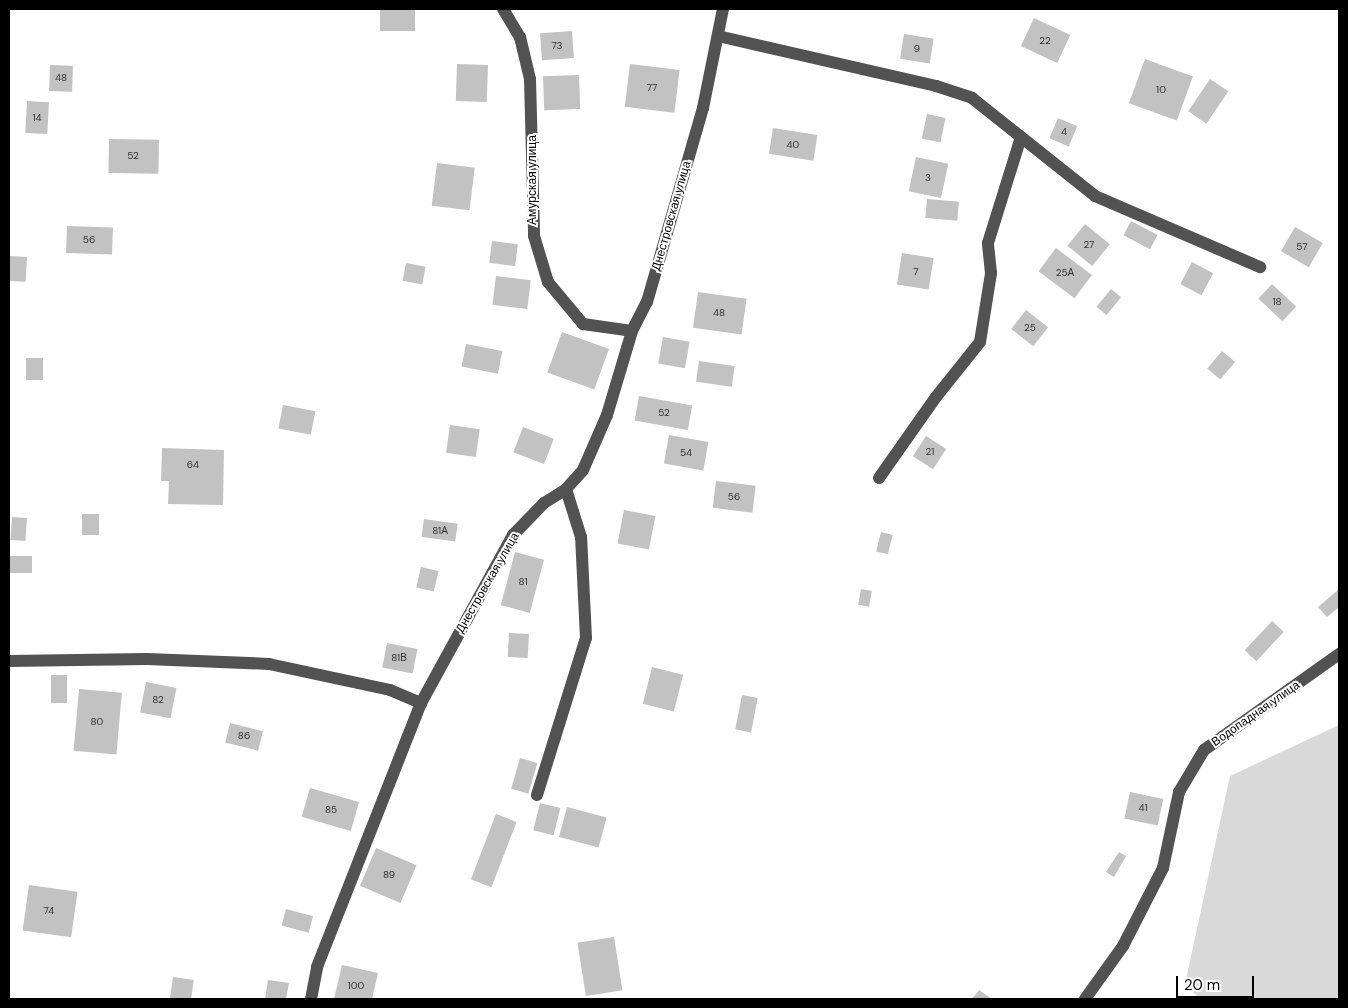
<!DOCTYPE html>
<meta charset="utf-8">
<style>
body{margin:0}
#map{position:relative;width:1348px;height:1008px;overflow:hidden;background:#fff;font-family:"DM Sans",sans-serif}
div>[style]{position:absolute}
[style*='--x']{left:calc(var(--x)*1px);top:calc(var(--y)*1px);width:calc(var(--w)*1px);rotate:calc(var(--a)*1deg)}
.green>*{inset:0;background:#d9d9d9}
.building>*{inset:0;background:#c2c2c2;transform-origin:0 0}
.minor>*{height:12px;margin:-6px;padding:0 6px;transform-origin:6px;border-radius:6px;background:#525252}
span{translate:-50% -50%;white-space:nowrap;text-align:center;line-height:1.15;-webkit-text-stroke:4px #fff;paint-order:stroke}
.number-label{font-size:10px;color:#303030}
.number-label span{-webkit-text-stroke-width:0}
.street-label{font-size:12px;color:#000}
.frame{position:absolute;inset:0;border:10px solid #000;pointer-events:none}
.scale{position:absolute;left:1176px;top:976px;width:78px;height:22px;box-sizing:border-box;border:2px solid #000;border-top:0;padding-left:6px;font-size:15px;line-height:18px;white-space:nowrap;color:#000;-webkit-text-stroke:4px #fff;paint-order:stroke}
</style>
<div id="map">
<div class="green">
<i style="clip-path:polygon(1339px 725px,1339px 999px,1200px 999px,1185px 984px,1230px 776px)"></i>
</div>
<div class="building">
<i style="left:380px;top:9px;width:35px;height:22px"></i>
<i style="left:1034px;top:18px;width:40px;height:31px;rotate:25deg"></i>
<i style="left:572px;top:31px;width:27px;height:32px;rotate:86deg"></i>
<i style="left:904px;top:34px;width:30px;height:25px;rotate:9deg"></i>
<i style="left:1145px;top:59px;width:51px;height:47px;rotate:20deg"></i>
<i style="left:630px;top:64px;width:50px;height:43px;rotate:7deg"></i>
<i style="left:50px;top:65px;width:23px;height:26px;rotate:2deg"></i>
<i style="left:488px;top:65px;width:37px;height:31px;rotate:92deg"></i>
<i style="left:579px;top:75px;width:34px;height:36px;rotate:88deg"></i>
<i style="left:1210px;top:79px;width:22px;height:39px;rotate:34deg"></i>
<i style="left:27px;top:101px;width:22px;height:32px;rotate:3deg"></i>
<i style="left:927px;top:114px;width:19px;height:25px;rotate:12deg"></i>
<i style="left:1058px;top:118px;width:21px;height:22px;rotate:23deg"></i>
<i style="left:773px;top:128px;width:45px;height:26px;rotate:9deg"></i>
<i style="left:109px;top:139px;width:50px;height:34px;rotate:1deg"></i>
<i style="left:916px;top:157px;width:33px;height:35px;rotate:12deg"></i>
<i style="left:437px;top:163px;width:38px;height:43px;rotate:7deg"></i>
<i style="left:927px;top:199px;width:32px;height:19px;rotate:5deg"></i>
<i style="left:1131px;top:221px;width:30px;height:16px;rotate:28deg"></i>
<i style="left:1085px;top:224px;width:32px;height:28px;rotate:39deg"></i>
<i style="left:67px;top:226px;width:46px;height:27px;rotate:2deg"></i>
<i style="left:1295px;top:227px;width:32px;height:28px;rotate:30deg"></i>
<i style="left:492px;top:241px;width:26px;height:22px;rotate:7deg"></i>
<i style="left:1056px;top:248px;width:45px;height:29px;rotate:37deg"></i>
<i style="left:902px;top:253px;width:32px;height:32px;rotate:9deg"></i>
<i style="left:10px;top:256px;width:17px;height:25px;rotate:3deg"></i>
<i style="left:1192px;top:262px;width:24px;height:25px;rotate:28deg"></i>
<i style="left:406px;top:263px;width:20px;height:18px;rotate:11deg"></i>
<i style="left:496px;top:276px;width:35px;height:29px;rotate:7deg"></i>
<i style="left:1272px;top:284px;width:33px;height:20px;rotate:43deg"></i>
<i style="left:1111px;top:289px;width:13px;height:23px;rotate:39deg"></i>
<i style="left:698px;top:292px;width:49px;height:36px;rotate:8deg"></i>
<i style="left:1026px;top:310px;width:28px;height:24px;rotate:38deg"></i>
<i style="left:562px;top:332px;width:50px;height:43px;rotate:20deg"></i>
<i style="left:663px;top:337px;width:27px;height:27px;rotate:10deg"></i>
<i style="left:466px;top:344px;width:37px;height:23px;rotate:11deg"></i>
<i style="left:1222px;top:351px;width:17px;height:23px;rotate:40deg"></i>
<i style="left:26px;top:358px;width:17px;height:22px"></i>
<i style="left:699px;top:361px;width:36px;height:21px;rotate:8deg"></i>
<i style="left:639px;top:396px;width:54px;height:25px;rotate:10deg"></i>
<i style="left:283px;top:405px;width:33px;height:24px;rotate:11deg"></i>
<i style="left:450px;top:425px;width:30px;height:28px;rotate:8deg"></i>
<i style="left:523px;top:427px;width:33px;height:27px;rotate:21deg"></i>
<i style="left:669px;top:435px;width:40px;height:29px;rotate:10deg"></i>
<i style="left:926px;top:436px;width:24px;height:24px;rotate:33deg"></i>
<i style="clip-path:polygon(162px 448px,224px 450px,223px 505px,168px 504px,169px 481px,161px 481px)"></i>
<i style="left:716px;top:481px;width:40px;height:27px;rotate:7deg"></i>
<i style="left:624px;top:510px;width:32px;height:34px;rotate:11deg"></i>
<i style="left:82px;top:514px;width:17px;height:21px"></i>
<i style="left:12px;top:517px;width:15px;height:23px;rotate:4deg"></i>
<i style="left:424px;top:519px;width:34px;height:18px;rotate:8deg"></i>
<i style="left:881px;top:532px;width:12px;height:20px;rotate:14deg"></i>
<i style="left:515px;top:552px;width:30px;height:55px;rotate:15deg"></i>
<i style="left:9px;top:556px;width:23px;height:17px"></i>
<i style="left:421px;top:567px;width:18px;height:21px;rotate:13deg"></i>
<i style="left:861px;top:589px;width:11px;height:16px;rotate:10deg"></i>
<i style="clip-path:polygon(1339px 589px,1339px 607px,1327px 617px,1318px 607px)"></i>
<i style="left:1272px;top:621px;width:16px;height:40px;rotate:43deg"></i>
<i style="left:509px;top:633px;width:20px;height:24px;rotate:3deg"></i>
<i style="left:387px;top:643px;width:31px;height:25px;rotate:11deg"></i>
<i style="left:652px;top:667px;width:32px;height:38px;rotate:14deg"></i>
<i style="left:51px;top:675px;width:16px;height:28px"></i>
<i style="left:146px;top:682px;width:31px;height:31px;rotate:11deg"></i>
<i style="left:79px;top:689px;width:43px;height:62px;rotate:5deg"></i>
<i style="left:742px;top:695px;width:16px;height:35px;rotate:11deg"></i>
<i style="left:230px;top:723px;width:34px;height:20px;rotate:14deg"></i>
<i style="left:520px;top:758px;width:18px;height:32px;rotate:16deg"></i>
<i style="left:310px;top:788px;width:51px;height:30px;rotate:16deg"></i>
<i style="left:1130px;top:792px;width:34px;height:27px;rotate:12deg"></i>
<i style="left:540px;top:803px;width:21px;height:28px;rotate:14deg"></i>
<i style="left:567px;top:807px;width:41px;height:31px;rotate:15deg"></i>
<i style="left:496px;top:814px;width:22px;height:70px;rotate:21deg"></i>
<i style="left:376px;top:848px;width:44px;height:41px;rotate:23deg"></i>
<i style="clip-path:polygon(1119px 852px,1126px 856px,1114px 877px,1106px 872px)"></i>
<i style="left:29px;top:885px;width:49px;height:46px;rotate:8deg"></i>
<i style="left:286px;top:909px;width:28px;height:17px;rotate:15deg"></i>
<i style="left:614px;top:937px;width:54px;height:37px;rotate:81deg"></i>
<i style="clip-path:polygon(342px 965px,378px 973px,372px 999px,334px 999px)"></i>
<i style="left:173px;top:977px;width:21px;height:21px;rotate:8deg"></i>
<i style="clip-path:polygon(268px 980px,289px 983px,286px 999px,265px 999px)"></i>
<i style="clip-path:polygon(979px 990px,992px 999px,972px 999px)"></i>
</div>
<div class="minor">
<i style="--x:503;--y:9;--w:33;--a:59"></i>
<i style="--x:520;--y:37;--w:43;--a:76.6"></i>
<i style="--x:530;--y:79;--w:157;--a:88.5"></i>
<i style="--x:534;--y:236;--w:48;--a:73.1"></i>
<i style="--x:548;--y:282;--w:55;--a:50.2"></i>
<i style="--x:583;--y:324;--w:49;--a:8.1"></i>
<i style="--x:718;--y:36;--w:224;--a:12.9"></i>
<i style="--x:936;--y:86;--w:38;--a:18"></i>
<i style="--x:972;--y:98;--w:157;--a:38.5"></i>
<i style="--x:1095;--y:196;--w:180;--a:23.3"></i>
<i style="--x:879;--y:478;--w:99;--a:-54.9"></i>
<i style="--x:936;--y:397;--w:70;--a:-51.3"></i>
<i style="--x:980;--y:342;--w:70;--a:-80.9"></i>
<i style="--x:991;--y:273;--w:30;--a:-96"></i>
<i style="--x:988;--y:243;--w:111;--a:-72.7"></i>
<i style="--x:9;--y:661;--w:138;--a:-0.8"></i>
<i style="--x:147;--y:659;--w:122;--a:2.3"></i>
<i style="--x:269;--y:664;--w:124;--a:12.1"></i>
<i style="--x:390;--y:690;--w:34;--a:23"></i>
<i style="--x:537;--y:795;--w:164;--a:-72.7"></i>
<i style="--x:586;--y:638;--w:101;--a:-92.8"></i>
<i style="--x:581;--y:537;--w:50;--a:-107.4"></i>
<i style="--x:311;--y:999;--w:33;--a:-79"></i>
<i style="--x:317;--y:967;--w:284;--a:-68.5"></i>
<i style="--x:421;--y:703;--w:192;--a:-61.3"></i>
<i style="--x:513;--y:535;--w:45;--a:-45.9"></i>
<i style="--x:544;--y:503;--w:26;--a:-32"></i>
<i style="--x:566;--y:489;--w:25;--a:-48"></i>
<i style="--x:583;--y:470;--w:60;--a:-66.4"></i>
<i style="--x:607;--y:415;--w:88;--a:-73.4"></i>
<i style="--x:632;--y:331;--w:33;--a:-63"></i>
<i style="--x:647;--y:302;--w:202;--a:-73.9"></i>
<i style="--x:703;--y:108;--w:101;--a:-78.6"></i>
<i style="--x:1085;--y:999;--w:65;--a:-54.4"></i>
<i style="--x:1123;--y:946;--w:88;--a:-62.9"></i>
<i style="--x:1163;--y:868;--w:78;--a:-78.1"></i>
<i style="--x:1179;--y:792;--w:49;--a:-59.2"></i>
<i style="--x:1204;--y:750;--w:166;--a:-35.4"></i>
</div>
<div class="number-label">
<span style="left:1045px;top:41px">22</span>
<span style="left:557px;top:46px">73</span>
<span style="left:917px;top:49px">9</span>
<span style="left:61px;top:78px">48</span>
<span style="left:652px;top:88px">77</span>
<span style="left:1161px;top:90px">10</span>
<span style="left:37px;top:118px">14</span>
<span style="left:1064px;top:132px">4</span>
<span style="left:793px;top:145px">40</span>
<span style="left:133px;top:156px">52</span>
<span style="left:928px;top:178px">3</span>
<span style="left:89px;top:240px">56</span>
<span style="left:1089px;top:245px">27</span>
<span style="left:1302px;top:247px">57</span>
<span style="left:916px;top:272px">7</span>
<span style="left:1065px;top:273px">25А</span>
<span style="left:1277px;top:302px">18</span>
<span style="left:719px;top:313px">48</span>
<span style="left:1030px;top:328px">25</span>
<span style="left:664px;top:413px">52</span>
<span style="left:930px;top:452px">21</span>
<span style="left:686px;top:453px">54</span>
<span style="left:193px;top:465px">64</span>
<span style="left:734px;top:497px">56</span>
<span style="left:440px;top:531px">81А</span>
<span style="left:523px;top:582px">81</span>
<span style="left:399px;top:658px">81В</span>
<span style="left:158px;top:700px">82</span>
<span style="left:97px;top:722px">80</span>
<span style="left:244px;top:736px">86</span>
<span style="left:1143px;top:808px">41</span>
<span style="left:331px;top:810px">85</span>
<span style="left:389px;top:875px">89</span>
<span style="left:49px;top:911px">74</span>
<span style="left:356px;top:986px">100</span>
</div>
<div class="street-label">
<span style="left:533px;top:180px;rotate:-90deg">Амурская улица</span>
<span style="left:672px;top:216px;rotate:-74deg">Днестровская улица</span>
<span style="left:488px;top:583px;rotate:-60deg">Днестровская улица</span>
<span style="left:1256px;top:714px;rotate:-35deg">Водопадная улица</span>
</div>
<div class="frame"></div>
<div class="scale">20 m</div>
</div>
